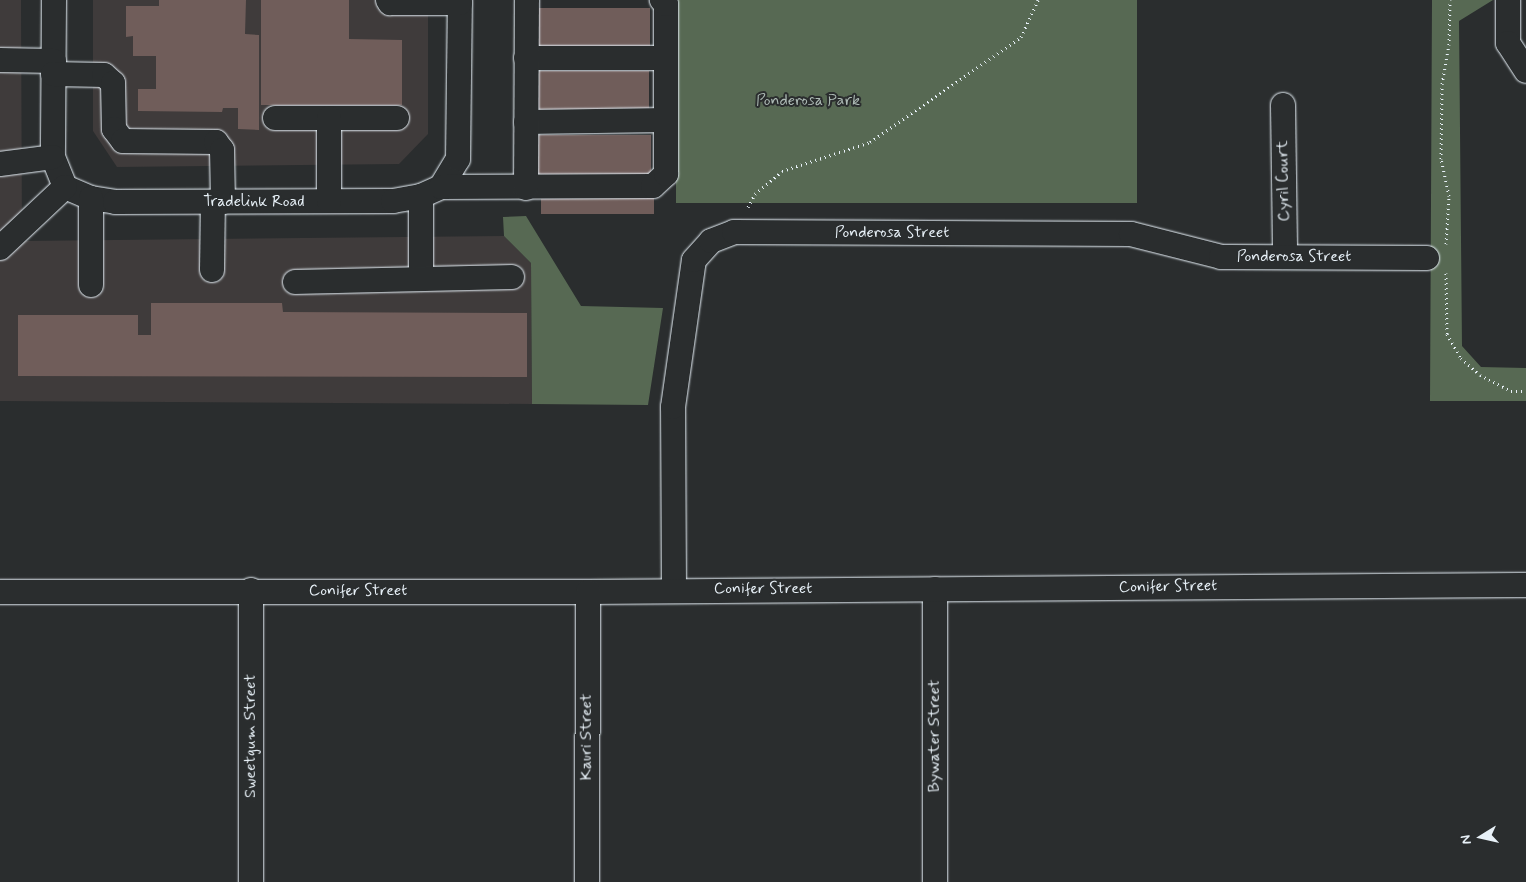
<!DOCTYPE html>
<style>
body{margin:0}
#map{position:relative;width:1526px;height:882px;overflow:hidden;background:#2a2d2e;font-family:Mynerve,sans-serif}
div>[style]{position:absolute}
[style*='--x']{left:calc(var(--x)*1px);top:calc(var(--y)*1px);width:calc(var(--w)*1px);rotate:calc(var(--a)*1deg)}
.built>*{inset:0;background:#3f3b3b}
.green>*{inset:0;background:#576953;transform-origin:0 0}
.building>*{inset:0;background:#705d5a;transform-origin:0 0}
.path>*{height:3px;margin-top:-1.5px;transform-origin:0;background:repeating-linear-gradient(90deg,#e8f1f8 0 1px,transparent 0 5px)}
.roads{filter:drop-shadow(0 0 1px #e8f1f8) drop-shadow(0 0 1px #e8f1f8)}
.minor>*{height:24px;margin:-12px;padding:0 12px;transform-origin:12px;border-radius:12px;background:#2a2d2e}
span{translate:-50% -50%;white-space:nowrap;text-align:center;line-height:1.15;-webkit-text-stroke:4px #2a2d2e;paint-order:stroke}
.park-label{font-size:16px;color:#aebbb6}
.street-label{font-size:16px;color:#e8f1f8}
.north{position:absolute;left:1456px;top:812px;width:50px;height:50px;-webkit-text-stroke:4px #2a2d2e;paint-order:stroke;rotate:260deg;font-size:14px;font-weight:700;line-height:20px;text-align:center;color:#e8f1f8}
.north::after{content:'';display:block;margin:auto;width:18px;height:22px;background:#e8f1f8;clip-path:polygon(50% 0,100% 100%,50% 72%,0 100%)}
</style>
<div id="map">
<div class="built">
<i style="clip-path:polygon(0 0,21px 0,22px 241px,504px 236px,531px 263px,532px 404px,0 401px)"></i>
<i style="clip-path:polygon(93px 0,428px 0,428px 134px,399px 164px,117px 167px,93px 131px)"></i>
</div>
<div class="green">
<i style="left:676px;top:0;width:461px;height:203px"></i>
<i style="clip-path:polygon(1432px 0,1493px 0,1459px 21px,1462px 346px,1481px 367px,1526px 368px,1526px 401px,1430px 401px)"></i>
<i style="clip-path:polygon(526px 216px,581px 306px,663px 308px,648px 405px,532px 404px,531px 263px,504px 236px,503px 217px)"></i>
</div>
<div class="building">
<i style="clip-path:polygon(159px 0,246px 0,245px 34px,259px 35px,259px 130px,238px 129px,238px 108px,223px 108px,222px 112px,138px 111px,138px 89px,156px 89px,156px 56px,133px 56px,133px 36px,126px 37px,126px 6px,159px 6px)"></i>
<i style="clip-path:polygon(261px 0,349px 0,349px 39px,402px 40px,402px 105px,261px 105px)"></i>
<i style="left:538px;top:8px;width:112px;height:42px"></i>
<i style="left:649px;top:71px;width:41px;height:111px;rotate:90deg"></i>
<i style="left:651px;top:135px;width:41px;height:113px;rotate:90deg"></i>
<i style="left:654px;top:194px;width:20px;height:113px;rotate:90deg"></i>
<i style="clip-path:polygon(151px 303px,282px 303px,283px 312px,527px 313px,527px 377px,18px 376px,18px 315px,138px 315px,138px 335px,151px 335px)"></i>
</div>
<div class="path">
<i style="--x:748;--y:207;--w:15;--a:-62"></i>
<i style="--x:755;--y:194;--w:35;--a:-40"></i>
<i style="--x:782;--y:171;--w:93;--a:-18.2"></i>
<i style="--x:870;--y:142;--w:184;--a:-34.8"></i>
<i style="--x:1021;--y:37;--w:41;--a:-65.3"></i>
<i style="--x:1446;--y:244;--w:48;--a:-86.4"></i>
<i style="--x:1449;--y:196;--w:38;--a:-102"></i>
<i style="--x:1441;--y:159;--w:75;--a:-89.2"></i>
<i style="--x:1442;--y:84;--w:40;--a:-80"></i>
<i style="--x:1449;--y:45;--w:45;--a:-88.7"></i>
<i style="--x:1446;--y:273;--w:61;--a:89.1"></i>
<i style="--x:1447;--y:334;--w:28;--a:60"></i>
<i style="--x:1461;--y:358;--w:25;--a:42"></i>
<i style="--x:1480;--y:375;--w:35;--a:27"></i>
<i style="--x:1511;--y:391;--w:15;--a:0"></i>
</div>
<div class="roads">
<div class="minor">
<i style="--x:54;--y:0;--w:157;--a:90.4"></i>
<i style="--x:53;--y:157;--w:32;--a:68"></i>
<i style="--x:65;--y:187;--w:28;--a:23"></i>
<i style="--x:91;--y:198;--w:24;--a:9"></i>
<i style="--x:115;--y:202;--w:278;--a:-0.2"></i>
<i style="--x:393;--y:201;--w:28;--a:-10"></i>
<i style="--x:421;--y:196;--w:22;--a:-24"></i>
<i style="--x:441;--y:187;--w:33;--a:-59"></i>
<i style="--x:458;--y:159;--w:159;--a:-89.3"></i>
<i style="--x:388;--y:0;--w:4;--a:56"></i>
<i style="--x:390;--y:3;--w:70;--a:0"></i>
<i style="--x:1508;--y:0;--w:43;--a:90"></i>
<i style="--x:1508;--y:43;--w:33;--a:57"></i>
<i style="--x:526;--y:58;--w:140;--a:0"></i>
<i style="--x:0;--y:60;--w:54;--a:1.1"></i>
<i style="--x:53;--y:74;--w:51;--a:1.1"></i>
<i style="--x:104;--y:75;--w:12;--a:42"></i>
<i style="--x:113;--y:83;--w:46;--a:88.8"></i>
<i style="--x:114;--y:129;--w:15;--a:53"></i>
<i style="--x:123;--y:141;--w:93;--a:0.6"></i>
<i style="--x:216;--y:142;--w:10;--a:53"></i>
<i style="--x:222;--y:150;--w:52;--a:88.9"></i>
<i style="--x:1283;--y:105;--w:152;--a:89.2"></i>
<i style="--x:275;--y:118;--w:122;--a:0"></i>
<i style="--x:329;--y:118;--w:83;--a:90"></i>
<i style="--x:526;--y:122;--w:140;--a:-0.8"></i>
<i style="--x:0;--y:164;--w:53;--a:-7.5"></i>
<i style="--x:441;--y:187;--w:212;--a:-0.3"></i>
<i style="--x:653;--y:186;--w:18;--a:-43"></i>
<i style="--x:666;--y:174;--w:170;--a:-90"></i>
<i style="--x:666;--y:4;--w:6;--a:-135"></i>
<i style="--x:526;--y:188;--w:188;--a:-89.7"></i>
<i style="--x:421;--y:196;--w:83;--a:90"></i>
<i style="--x:0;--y:248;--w:89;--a:-43.2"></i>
<i style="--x:212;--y:270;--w:68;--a:-89.2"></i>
<i style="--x:295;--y:282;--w:217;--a:-1.3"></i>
<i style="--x:91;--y:285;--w:87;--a:-90"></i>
<i style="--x:935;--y:589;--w:293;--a:90"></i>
<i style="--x:251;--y:590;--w:292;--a:90"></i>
<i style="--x:674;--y:590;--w:183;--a:-90.3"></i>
<i style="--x:673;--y:407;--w:148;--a:-81.9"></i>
<i style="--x:694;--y:260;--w:25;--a:-48"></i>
<i style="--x:711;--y:241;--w:25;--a:-21"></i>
<i style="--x:734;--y:232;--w:397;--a:0.3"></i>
<i style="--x:1131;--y:234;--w:93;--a:14.3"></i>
<i style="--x:1221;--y:257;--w:206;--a:0.3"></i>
<i style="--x:0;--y:592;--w:588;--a:0"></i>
<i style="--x:588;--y:592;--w:938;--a:-0.43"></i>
<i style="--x:587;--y:882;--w:290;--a:-89.8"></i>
</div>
</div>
<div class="park-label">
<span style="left:808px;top:101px">Ponderosa Park</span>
</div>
<div class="street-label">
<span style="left:1284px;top:181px;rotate:-91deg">Cyril Court</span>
<span style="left:254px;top:202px">Tradelink Road</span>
<span style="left:892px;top:233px">Ponderosa Street</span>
<span style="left:1294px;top:257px">Ponderosa Street</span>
<span style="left:1168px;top:587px;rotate:-1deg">Conifer Street</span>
<span style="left:763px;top:589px">Conifer Street</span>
<span style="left:358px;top:591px">Conifer Street</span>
<span style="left:251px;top:736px;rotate:-90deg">Sweetgum Street</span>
<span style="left:935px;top:736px;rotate:-90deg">Bywater Street</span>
<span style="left:587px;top:737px;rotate:-90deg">Kauri Street</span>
</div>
<div class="north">N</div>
</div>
